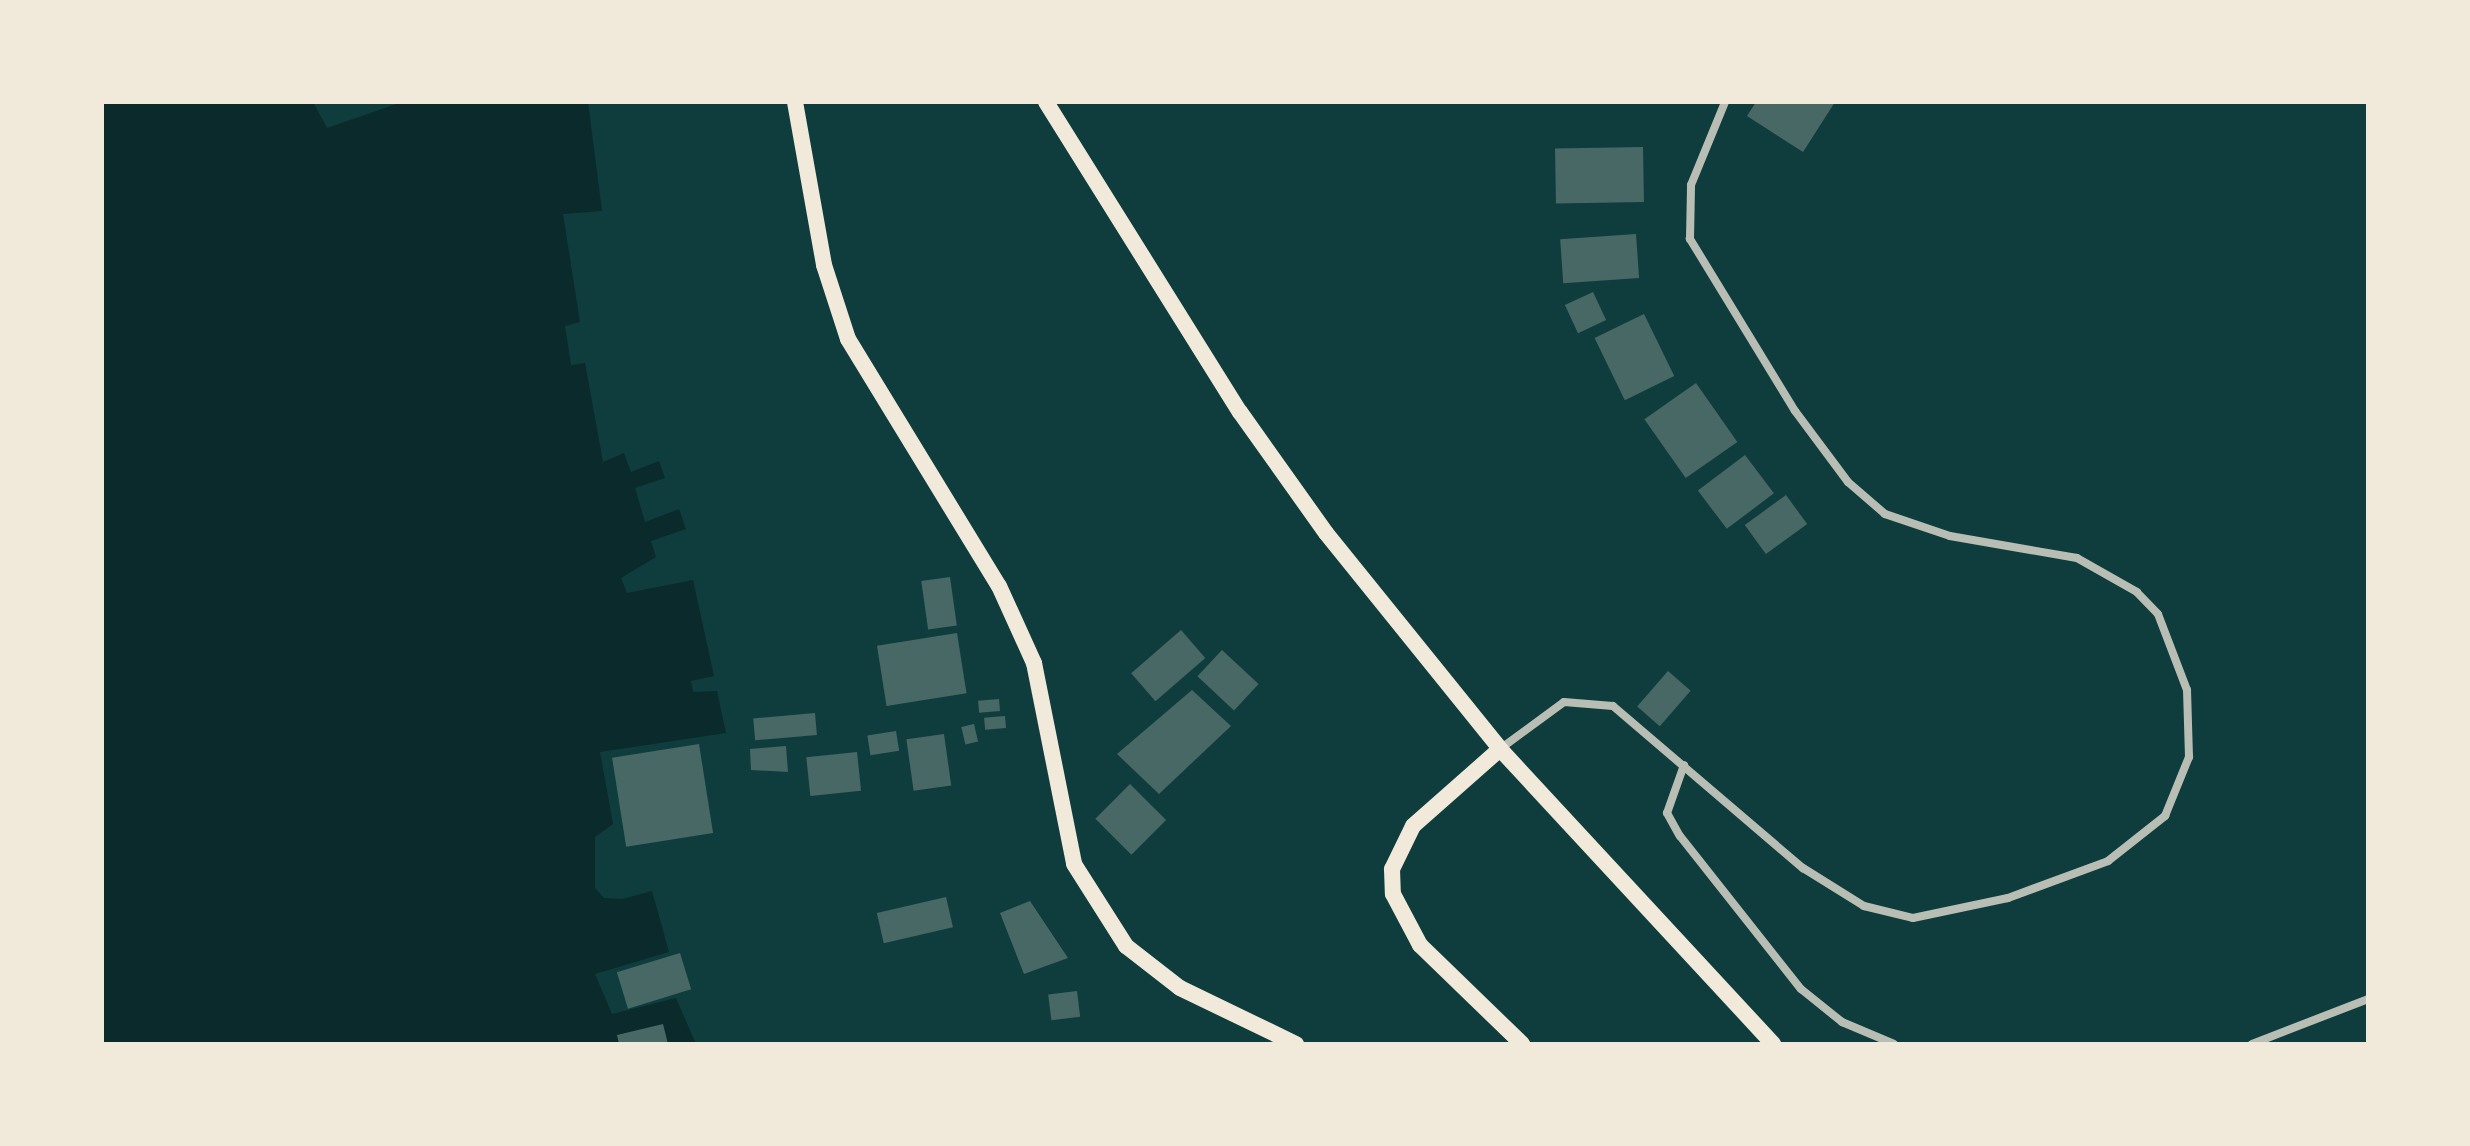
<!DOCTYPE html>
<style>
body{margin:0}
#map{position:relative;width:2470px;height:1146px;overflow:hidden;background:#0f3d3e;font-family:"Fira Sans",sans-serif}
div>[style]{position:absolute}
[style*='--x']{left:calc(var(--x)*1px);top:calc(var(--y)*1px);width:calc(var(--w)*1px);rotate:calc(var(--a)*1deg)}
.water>*{inset:0;background:#0a2a2b}
.building>*{inset:0;background:#486865;transform-origin:0 0}
.minor>*{height:8px;margin:-4px;padding:0 4px;transform-origin:4px;border-radius:4px;background:#b8beb3}
.secondary>*{height:16px;margin:-8px;padding:0 8px;transform-origin:8px;border-radius:8px;background:#f1e9da}
span{translate:-50% -50%;white-space:nowrap;text-align:center;line-height:1.15;-webkit-text-stroke:7px #f1e9da;paint-order:stroke}
.frame{position:absolute;inset:0;border:104px solid #f1e9da;pointer-events:none}
</style>
<div id="map">
<div class="water">
<i style="clip-path:polygon(102px 102px,313px 102px,327px 128px,402px 102px,588px 102px,602px 211px,563px 214px,580px 322px,565px 326px,571px 365px,585px 363px,603px 462px,624px 453px,631px 472px,659px 461px,665px 478px,635px 488px,645px 522px,679px 509px,686px 529px,651px 541px,656px 557px,621px 578px,627px 593px,693px 580px,714px 676px,691px 681px,693px 692px,717px 691px,726px 733px,600px 752px,613px 824px,595px 837px,595px 888px,604px 898px,622px 899px,652px 891px,669px 952px,595px 974px,612px 1014px,676px 998px,696px 1044px,102px 1044px)"></i>
</div>
<div class="building">
<i style="clip-path:polygon(1756px 102px,1835px 102px,1803px 152px,1747px 116px)"></i>
<i style="left:1643px;top:147px;width:55px;height:88px;rotate:89deg"></i>
<i style="left:1636px;top:234px;width:44px;height:76px;rotate:86deg"></i>
<i style="left:1593px;top:292px;width:31px;height:31px;rotate:65deg"></i>
<i style="left:1644px;top:314px;width:69px;height:55px;rotate:64deg"></i>
<i style="left:1696px;top:383px;width:72px;height:63px;rotate:55deg"></i>
<i style="left:1745px;top:455px;width:48px;height:59px;rotate:53deg"></i>
<i style="left:1786px;top:495px;width:36px;height:51px;rotate:54deg"></i>
<i style="left:950px;top:577px;width:49px;height:29px;rotate:82deg"></i>
<i style="left:1181px;top:630px;width:37px;height:66px;rotate:49deg"></i>
<i style="left:957px;top:633px;width:61px;height:81px;rotate:81deg"></i>
<i style="left:1222px;top:650px;width:50px;height:36px;rotate:43deg"></i>
<i style="left:1668px;top:671px;width:30px;height:47px;rotate:41deg"></i>
<i style="clip-path:polygon(1192px 690px,1231px 726px,1159px 794px,1117px 754px)"></i>
<i style="left:999px;top:699px;width:12px;height:21px;rotate:85deg"></i>
<i style="left:815px;top:713px;width:22px;height:62px;rotate:85deg"></i>
<i style="left:1005px;top:716px;width:12px;height:21px;rotate:85deg"></i>
<i style="left:974px;top:724px;width:18px;height:13px;rotate:77deg"></i>
<i style="left:896px;top:731px;width:20px;height:29px;rotate:81deg"></i>
<i style="left:944px;top:734px;width:52px;height:38px;rotate:82deg"></i>
<i style="left:699px;top:744px;width:90px;height:88px;rotate:81deg"></i>
<i style="clip-path:polygon(786px 746px,788px 772px,751px 770px,750px 749px)"></i>
<i style="left:857px;top:752px;width:39px;height:51px;rotate:84deg"></i>
<i style="left:1130px;top:784px;width:51px;height:49px;rotate:45deg"></i>
<i style="left:946px;top:897px;width:31px;height:71px;rotate:77deg"></i>
<i style="clip-path:polygon(1030px 901px,1068px 958px,1024px 974px,1000px 913px)"></i>
<i style="left:680px;top:953px;width:38px;height:66px;rotate:73deg"></i>
<i style="left:1077px;top:991px;width:26px;height:29px;rotate:83deg"></i>
<i style="clip-path:polygon(663px 1024px,668px 1044px,619px 1044px,617px 1035px)"></i>
</div>
<div class="minor">
<i style="--x:1500;--y:749;--w:79;--a:-36.3"></i>
<i style="--x:1564;--y:702;--w:49;--a:4.7"></i>
<i style="--x:1613;--y:706;--w:250;--a:40.5"></i>
<i style="--x:1803;--y:868;--w:72;--a:31.9"></i>
<i style="--x:1864;--y:906;--w:50;--a:13.8"></i>
<i style="--x:1913;--y:918;--w:97;--a:-11.9"></i>
<i style="--x:2008;--y:898;--w:107;--a:-20.3"></i>
<i style="--x:2108;--y:861;--w:73;--a:-38.3"></i>
<i style="--x:2165;--y:816;--w:64;--a:-67.9"></i>
<i style="--x:2189;--y:757;--w:67;--a:-91.7"></i>
<i style="--x:2187;--y:690;--w:81;--a:-110.9"></i>
<i style="--x:2158;--y:614;--w:30;--a:-134"></i>
<i style="--x:2137;--y:592;--w:69;--a:-150.5"></i>
<i style="--x:2077;--y:558;--w:129;--a:-170.2"></i>
<i style="--x:1950;--y:536;--w:69;--a:-161.3"></i>
<i style="--x:1885;--y:514;--w:49;--a:-139.1"></i>
<i style="--x:1848;--y:482;--w:89;--a:-126.7"></i>
<i style="--x:1795;--y:411;--w:202;--a:-121.4"></i>
<i style="--x:1690;--y:239;--w:54;--a:-88.9"></i>
<i style="--x:1691;--y:185;--w:90;--a:-67.7"></i>
<i style="--x:1684;--y:765;--w:51;--a:109.5"></i>
<i style="--x:1667;--y:813;--w:26;--a:61"></i>
<i style="--x:1680;--y:836;--w:195;--a:51.7"></i>
<i style="--x:1801;--y:989;--w:53;--a:38.8"></i>
<i style="--x:1842;--y:1022;--w:56;--a:22.9"></i>
<i style="--x:2252;--y:1044;--w:124;--a:-21.2"></i>
</div>
<div class="secondary">
<i style="--x:795;--y:102;--w:166;--a:79.9"></i>
<i style="--x:824;--y:265;--w:78;--a:72"></i>
<i style="--x:848;--y:339;--w:289;--a:58.6"></i>
<i style="--x:999;--y:586;--w:85;--a:65.6"></i>
<i style="--x:1034;--y:663;--w:205;--a:78.7"></i>
<i style="--x:1074;--y:864;--w:97;--a:57.6"></i>
<i style="--x:1126;--y:946;--w:68;--a:37.9"></i>
<i style="--x:1180;--y:988;--w:129;--a:25.8"></i>
<i style="--x:1046;--y:102;--w:366;--a:58"></i>
<i style="--x:1240;--y:412;--w:148;--a:54.6"></i>
<i style="--x:1326;--y:533;--w:277;--a:51.1"></i>
<i style="--x:1500;--y:749;--w:402;--a:47.2"></i>
<i style="--x:1500;--y:749;--w:116;--a:138.5"></i>
<i style="--x:1413;--y:826;--w:48;--a:116"></i>
<i style="--x:1392;--y:869;--w:25;--a:88"></i>
<i style="--x:1393;--y:894;--w:58;--a:62.1"></i>
<i style="--x:1420;--y:945;--w:142;--a:44.1"></i>
</div>
<div class="frame"></div>
</div>
